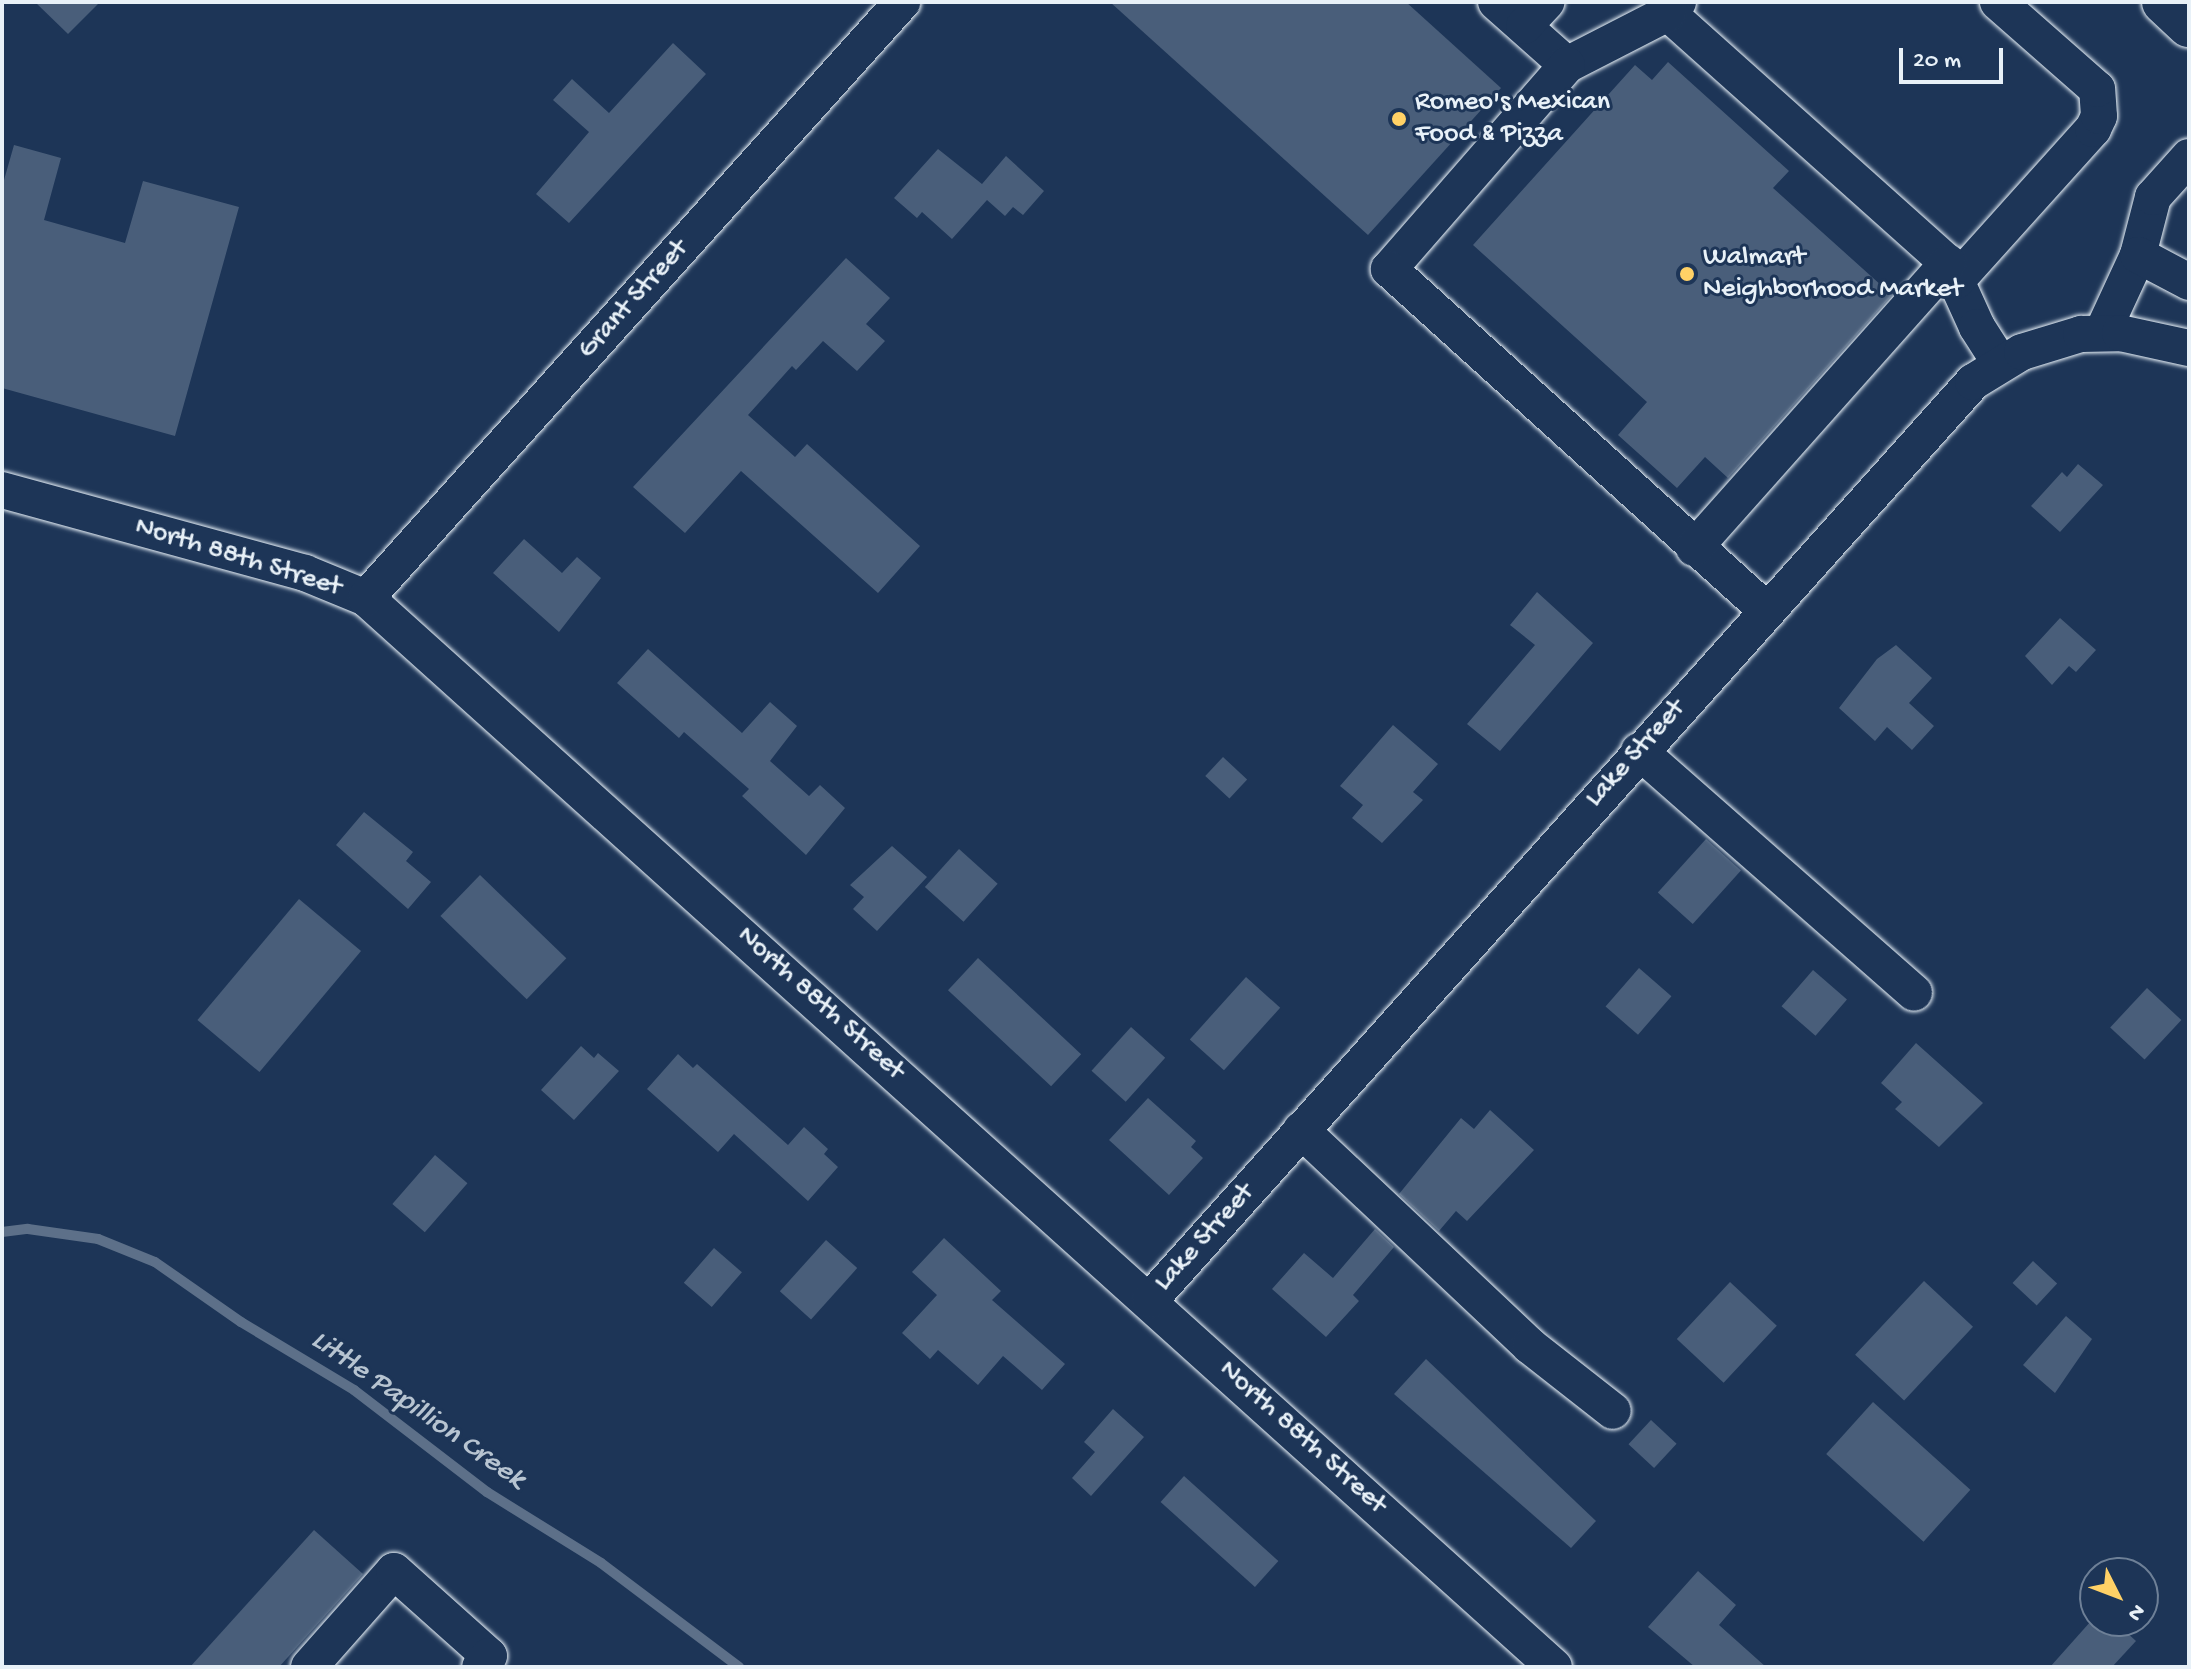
<!DOCTYPE html>
<style>
body{margin:0}
#map{position:relative;width:2191px;height:1669px;overflow:hidden;background:#1d3557;font-family:"Gochi Hand",sans-serif}
div>[style]{position:absolute}
[style*='--x']{left:calc(var(--x)*1px);top:calc(var(--y)*1px);width:calc(var(--w)*1px);rotate:calc(var(--a)*1deg)}
.stream>*{height:10px;margin:-5px;padding:0 5px;transform-origin:5px;border-radius:5px;background:#5d7089}
.building>*{inset:0;background:#495e7a;transform-origin:0 0}
.roads{filter:drop-shadow(0 0 2px #e8f1f8) drop-shadow(0 0 2px #e8f1f8)}
.minor>*{height:36px;margin:-18px;padding:0 18px;transform-origin:18px;border-radius:18px;background:#1d3557}
.major>*{height:44px;margin:-22px;padding:0 22px;transform-origin:22px;border-radius:22px;background:#1d3557}
.dots>*{width:22px;height:22px;translate:-50% -50%;box-sizing:border-box;border:4px solid #1d3557;border-radius:50%}
span{translate:-50% -50%;white-space:nowrap;text-align:center;line-height:1.15;-webkit-text-stroke:6px #1d3557;paint-order:stroke}
.poi-label{font-size:28px;color:#e8f1f8}
.left{translate:0 -50%;text-align:left}
.street-label{font-size:28px;color:#e8f1f8}
.water-label{font-size:30px;color:#b7c4d1;font-style:italic}
.frame{position:absolute;inset:0;border:4px solid #e8f1f8;pointer-events:none}
.north{position:absolute;left:2079px;top:1557px;width:80px;height:80px;box-sizing:border-box;background:#1d3557;border:2px solid #6e8097;border-radius:50%;rotate:132deg;font-size:22px;font-weight:700;line-height:32px;text-align:center;color:#e8f1f8}
.north::after{content:'';display:block;margin:auto;width:28px;height:36px;background:#ffd166;clip-path:polygon(50% 0,100% 100%,50% 72%,0 100%)}
.scale{position:absolute;left:1899px;top:48px;width:104px;height:36px;box-sizing:border-box;border:4px solid #e8f1f8;border-top:0;padding-left:10px;font-size:24px;line-height:28px;white-space:nowrap;color:#e8f1f8;-webkit-text-stroke:6px #1d3557;paint-order:stroke}
</style>
<div id="map">
<div class="stream">
<i style="--x:2;--y:1232;--w:26;--a:-7"></i>
<i style="--x:28;--y:1229;--w:71;--a:8.1"></i>
<i style="--x:98;--y:1239;--w:61;--a:22"></i>
<i style="--x:155;--y:1262;--w:105;--a:34.9"></i>
<i style="--x:241;--y:1322;--w:132;--a:31"></i>
<i style="--x:354;--y:1390;--w:168;--a:37.5"></i>
<i style="--x:487;--y:1492;--w:134;--a:31.9"></i>
<i style="--x:601;--y:1563;--w:173;--a:37"></i>
</div>
<div class="building">
<i style="clip-path:polygon(35px 2px,100px 2px,68px 34px)"></i>
<i style="clip-path:polygon(1110px 2px,1406px 2px,1501px 88px,1368px 235px)"></i>
<i style="clip-path:polygon(673px 43px,706px 74px,569px 223px,536px 194px,589px 132px,553px 100px,572px 79px,609px 113px)"></i>
<i style="clip-path:polygon(1668px 62px,1789px 171px,1773px 188px,1892px 295px,1728px 478px,1705px 457px,1677px 488px,1618px 435px,1647px 402px,1473px 245px,1635px 65px,1652px 80px)"></i>
<i style="clip-path:polygon(14px 145px,61px 158px,44px 220px,125px 243px,143px 181px,239px 207px,175px 436px,2px 388px,2px 187px)"></i>
<i style="clip-path:polygon(938px 149px,982px 184px,1006px 156px,1044px 191px,1023px 215px,1013px 207px,1005px 216px,987px 200px,952px 239px,922px 212px,917px 218px,894px 198px)"></i>
<i style="clip-path:polygon(846px 258px,890px 298px,866px 324px,885px 341px,857px 371px,823px 341px,796px 370px,792px 366px,748px 415px,795px 457px,807px 444px,920px 546px,878px 593px,741px 471px,685px 533px,633px 487px)"></i>
<i style="clip-path:polygon(2078px 464px,2103px 485px,2060px 532px,2031px 506px,2062px 472px,2067px 477px)"></i>
<i style="clip-path:polygon(524px 539px,562px 573px,577px 557px,601px 578px,559px 632px,493px 573px)"></i>
<i style="clip-path:polygon(1537px 592px,1593px 643px,1500px 751px,1467px 724px,1535px 645px,1510px 625px)"></i>
<i style="clip-path:polygon(2060px 618px,2096px 650px,2076px 672px,2069px 666px,2052px 685px,2025px 656px)"></i>
<i style="clip-path:polygon(1896px 645px,1932px 678px,1909px 703px,1934px 726px,1912px 750px,1887px 727px,1875px 741px,1839px 708px,1877px 659px)"></i>
<i style="clip-path:polygon(648px 649px,742px 733px,770px 702px,797px 726px,770px 761px,809px 796px,820px 785px,845px 808px,806px 855px,742px 796px,749px 789px,684px 732px,679px 738px,617px 683px)"></i>
<i style="clip-path:polygon(1393px 725px,1438px 764px,1413px 792px,1423px 800px,1382px 843px,1352px 818px,1363px 805px,1340px 786px)"></i>
<i style="left:1223px;top:757px;width:33px;height:26px;rotate:43deg"></i>
<i style="clip-path:polygon(364px 812px,413px 852px,406px 861px,431px 882px,408px 909px,336px 845px)"></i>
<i style="left:1706px;top:839px;width:47px;height:72px;rotate:42deg"></i>
<i style="clip-path:polygon(892px 846px,927px 877px,877px 931px,853px 909px,864px 897px,850px 885px)"></i>
<i style="left:959px;top:849px;width:52px;height:51px;rotate:42deg"></i>
<i style="left:480px;top:875px;width:120px;height:57px;rotate:44deg"></i>
<i style="left:299px;top:899px;width:81px;height:158px;rotate:40deg"></i>
<i style="left:978px;top:958px;width:141px;height:44px;rotate:43deg"></i>
<i style="left:1639px;top:968px;width:43px;height:51px;rotate:41deg"></i>
<i style="left:1813px;top:970px;width:45px;height:48px;rotate:41deg"></i>
<i style="left:1246px;top:977px;width:46px;height:84px;rotate:42deg"></i>
<i style="left:2147px;top:988px;width:47px;height:54px;rotate:43deg"></i>
<i style="left:1131px;top:1027px;width:46px;height:59px;rotate:42deg"></i>
<i style="clip-path:polygon(1916px 1043px,1983px 1103px,1939px 1147px,1895px 1109px,1902px 1102px,1881px 1083px)"></i>
<i style="clip-path:polygon(581px 1046px,594px 1058px,598px 1053px,619px 1071px,574px 1120px,541px 1090px)"></i>
<i style="clip-path:polygon(678px 1054px,693px 1068px,697px 1064px,788px 1145px,804px 1127px,828px 1149px,824px 1154px,838px 1167px,808px 1201px,734px 1134px,718px 1152px,647px 1089px)"></i>
<i style="clip-path:polygon(1148px 1098px,1196px 1141px,1191px 1147px,1203px 1158px,1169px 1195px,1109px 1140px)"></i>
<i style="clip-path:polygon(1490px 1110px,1534px 1150px,1467px 1221px,1456px 1211px,1439px 1231px,1399px 1194px,1461px 1118px,1474px 1129px)"></i>
<i style="left:435px;top:1155px;width:43px;height:65px;rotate:41deg"></i>
<i style="clip-path:polygon(1375px 1229px,1394px 1247px,1353px 1295px,1359px 1301px,1326px 1337px,1272px 1289px,1304px 1253px,1333px 1278px)"></i>
<i style="clip-path:polygon(944px 1238px,1001px 1291px,992px 1300px,1065px 1364px,1042px 1390px,1003px 1356px,978px 1385px,938px 1350px,930px 1359px,902px 1333px,937px 1295px,912px 1272px)"></i>
<i style="left:826px;top:1240px;width:42px;height:69px;rotate:42deg"></i>
<i style="left:714px;top:1248px;width:37px;height:46px;rotate:41deg"></i>
<i style="left:2033px;top:1261px;width:33px;height:30px;rotate:43deg"></i>
<i style="left:1924px;top:1281px;width:67px;height:101px;rotate:43deg"></i>
<i style="left:1730px;top:1282px;width:64px;height:78px;rotate:43deg"></i>
<i style="clip-path:polygon(2066px 1316px,2092px 1339px,2055px 1393px,2023px 1365px)"></i>
<i style="clip-path:polygon(1426px 1359px,1596px 1521px,1571px 1548px,1394px 1394px)"></i>
<i style="left:1873px;top:1402px;width:131px;height:70px;rotate:42deg"></i>
<i style="clip-path:polygon(1113px 1409px,1144px 1437px,1091px 1496px,1072px 1478px,1095px 1452px,1084px 1442px)"></i>
<i style="left:1651px;top:1420px;width:35px;height:33px;rotate:43deg"></i>
<i style="left:1184px;top:1476px;width:127px;height:35px;rotate:42deg"></i>
<i style="clip-path:polygon(314px 1530px,363px 1574px,279px 1667px,190px 1667px)"></i>
<i style="clip-path:polygon(1698px 1571px,1736px 1605px,1719px 1625px,1766px 1667px,1695px 1667px,1648px 1627px)"></i>
<i style="clip-path:polygon(2091px 1621px,2114px 1621px,2136px 1641px,2112px 1667px,2050px 1667px)"></i>
</div>
<div class="roads">
<div class="minor">
<i style="--x:1496;--y:2;--w:95;--a:41.6"></i>
<i style="--x:1678;--y:2;--w:15;--a:132"></i>
<i style="--x:1668;--y:13;--w:375;--a:41.8"></i>
<i style="--x:1948;--y:263;--w:70;--a:65.6"></i>
<i style="--x:1977;--y:327;--w:43;--a:57.4"></i>
<i style="--x:1668;--y:13;--w:114;--a:152.8"></i>
<i style="--x:1567;--y:65;--w:271;--a:131.1"></i>
<i style="--x:1389;--y:269;--w:507;--a:42.12"></i>
<i style="--x:1524;--y:26;--w:33;--a:-47"></i>
<i style="--x:2138;--y:255;--w:60;--a:-75.5"></i>
<i style="--x:2153;--y:197;--w:54;--a:-48"></i>
<i style="--x:1956;--y:281;--w:205;--a:-48"></i>
<i style="--x:2093;--y:129;--w:14;--a:-65"></i>
<i style="--x:2099;--y:116;--w:27;--a:-94"></i>
<i style="--x:2097;--y:89;--w:132;--a:-138.7"></i>
<i style="--x:2102;--y:333;--w:86;--a:-65.2"></i>
<i style="--x:2138;--y:255;--w:58;--a:27.9"></i>
<i style="--x:2;--y:490;--w:314;--a:15.3"></i>
<i style="--x:305;--y:573;--w:66;--a:22.3"></i>
<i style="--x:366;--y:598;--w:1598;--a:41.98"></i>
<i style="--x:1694;--y:548;--w:382;--a:-48.3"></i>
<i style="--x:366;--y:598;--w:802;--a:-48.03"></i>
<i style="--x:1639;--y:751;--w:366;--a:41.3"></i>
<i style="--x:1301;--y:1130;--w:315;--a:43.3"></i>
<i style="--x:1530;--y:1346;--w:105;--a:38.1"></i>
<i style="--x:1150;--y:1300;--w:1233;--a:-48.12"></i>
<i style="--x:1973;--y:382;--w:57;--a:-31.5"></i>
<i style="--x:2022;--y:352;--w:62;--a:-17"></i>
<i style="--x:2081;--y:334;--w:39;--a:-1"></i>
<i style="--x:2120;--y:333;--w:71;--a:12.3"></i>
<i style="--x:309;--y:1667;--w:128;--a:-48.5"></i>
<i style="--x:394;--y:1571;--w:127;--a:41.8"></i>
<i style="--x:489;--y:1656;--w:14;--a:129"></i>
</div>
<div class="major">
<i style="--x:2164;--y:2;--w:34;--a:43"></i>
</div>
</div>
<div class="dots">
<i style="left:1399px;top:119px;background:#ffd166"></i>
<i style="left:1687px;top:274px;background:#ffd166"></i>
</div>
<div class="poi-label">
<span class="left" style="left:1415px;top:119px">Romeo's Mexican<br>Food &amp; Pizza</span>
<span class="left" style="left:1703px;top:274px">Walmart<br>Neighborhood Market</span>
</div>
<div class="street-label">
<span style="left:634px;top:300px;rotate:-48deg">Grant Street</span>
<span style="left:238px;top:558px;rotate:17deg">North 88th Street</span>
<span style="left:1636px;top:754px;rotate:-48deg">Lake Street</span>
<span style="left:820px;top:1004px;rotate:42deg">North 88th Street</span>
<span style="left:1205px;top:1238px;rotate:-48deg">Lake Street</span>
<span style="left:1302px;top:1438px;rotate:42deg">North 88th Street</span>
</div>
<div class="water-label">
<span style="left:417px;top:1411px;rotate:35deg">Little Papillion Creek</span>
</div>
<div class="frame"></div>
<div class="north">N</div>
<div class="scale">20 m</div>
</div>
